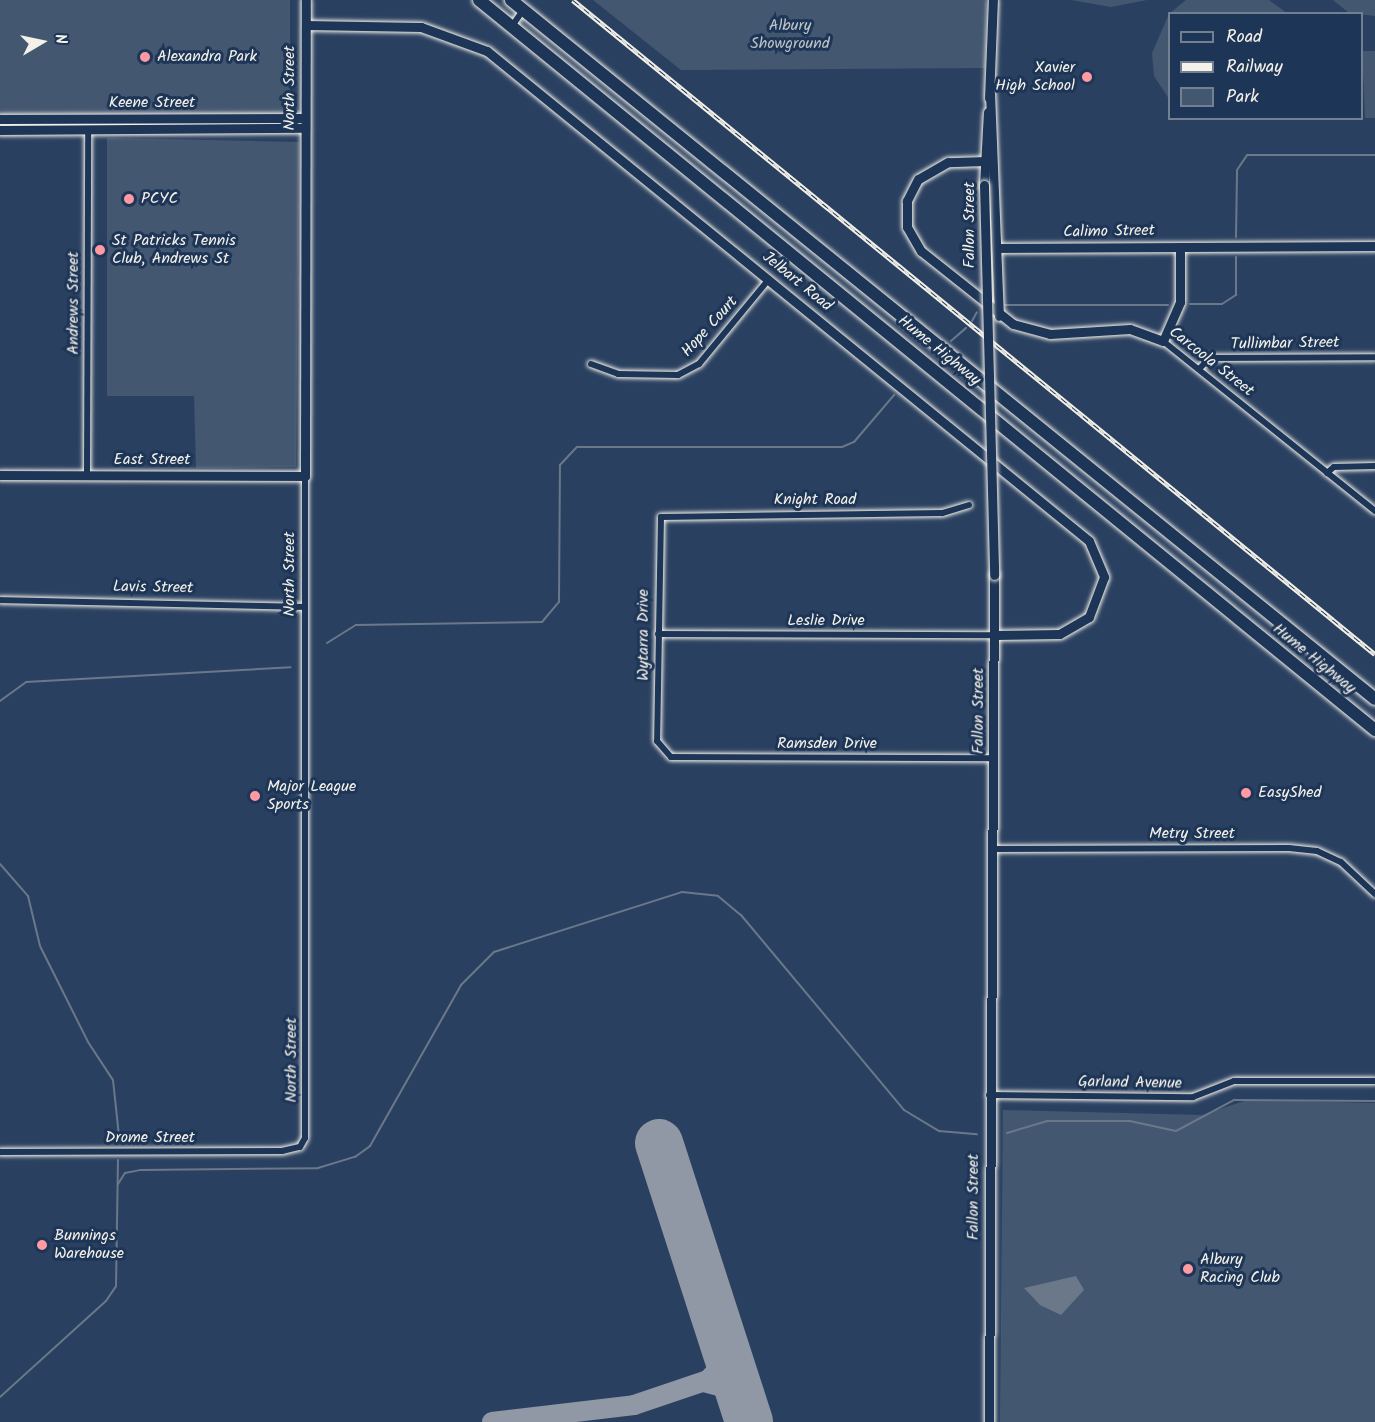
<!DOCTYPE html>
<style>
body{margin:0}
#map{position:relative;width:1375px;height:1422px;overflow:hidden;background:#2a4060;font-family:Kalam,sans-serif}
div>[style]{position:absolute}
[style*='--x']{left:calc(var(--x)*1px);top:calc(var(--y)*1px);width:calc(var(--w)*1px);rotate:calc(var(--a)*1deg)}
.green>*{inset:0;background:#445771;transform-origin:0 0}
.water>*{inset:0;background:#6a788a}
.stream>*{height:2px;margin:-1px;padding:0 1px;transform-origin:1px;border-radius:1px;background:#6a788a}
.taxiway>*{height:20px;margin:-10px;padding:0 10px;transform-origin:10px;border-radius:10px;background:#8f98a4}
.runway>*{height:48px;margin:-24px;padding:0 24px;transform-origin:24px;border-radius:24px;background:#8f98a4}
.roads{filter:drop-shadow(0 0 2px #f4f1e8) drop-shadow(0 0 2px #f4f1e8)}
.street>*{height:6px;margin:-3px;padding:0 3px;transform-origin:3px;border-radius:3px;background:#1d3557}
.secondary>*{height:9px;margin:-4.5px;padding:0 4.5px;transform-origin:4.5px;border-radius:4.5px;background:#1d3557}
.highway>*{height:12px;margin:-6px;padding:0 6px;transform-origin:6px;border-radius:6px;background:#1d3557}
.rail>*{height:4.5px;margin-top:-2.25px;transform-origin:0;background:repeating-linear-gradient(90deg,#1d3557 0 7px,#f4f1e8 0 14px);box-sizing:border-box;border-block:2px solid #f4f1e8}
.bridges{filter:drop-shadow(0 0 2px #f4f1e8) drop-shadow(0 0 2px #f4f1e8)}
.secondary-bridge>*{height:9px;margin:-4.5px;padding:0 4.5px;transform-origin:4.5px;border-radius:4.5px;background:#1d3557}
.dots>*{width:16px;height:16px;translate:-50% -50%;box-sizing:border-box;border:3px solid #1d3557;border-radius:50%}
span{translate:-50% -50%;white-space:nowrap;text-align:center;line-height:1.15;-webkit-text-stroke:6px #1d3557;paint-order:stroke}
.park-label{font-size:16px;color:#bfc3c4}
.poi-label{font-size:16px;color:#f4f1e8}
.left{translate:0 -50%;text-align:left}
.right{translate:-100% -50%;text-align:right}
.street-label{font-size:16px;color:#f4f1e8}
.legend{position:absolute;left:1168px;top:12px;width:195px;height:108px;box-sizing:border-box;background:#1d3557;border:2px solid #738091;margin:0;padding:8px 10px;list-style:none;font-size:18px;color:#f4f1e8}
.legend li{display:flex;align-items:center;gap:12px;height:30px}
.legend b{width:30px;border:2px solid #738091}
.north{position:absolute;left:12px;top:12px;width:60px;height:60px;-webkit-text-stroke:4px #1d3557;paint-order:stroke;rotate:81deg;font-size:16px;font-weight:700;line-height:24px;text-align:center;color:#f4f1e8}
.north::after{content:'';display:block;margin:auto;width:21px;height:27px;background:#f4f1e8;clip-path:polygon(50% 0,100% 100%,50% 72%,0 100%)}
</style>
<div id="map">
<div class="green">
<i style="left:0;top:0;width:290px;height:114px"></i>
<i style="clip-path:polygon(593px 0,986px 0,985px 68px,681px 70px)"></i>
<i style="clip-path:polygon(1071px 0,1147px 0,1111px 7px)"></i>
<i style="clip-path:polygon(1186px 0,1269px 0,1287px 13px,1170px 13px)"></i>
<i style="clip-path:polygon(1333px 0,1375px 0,1375px 16px,1349px 13px)"></i>
<i style="clip-path:polygon(1169px 14px,1169px 99px,1154px 76px,1152px 53px)"></i>
<i style="clip-path:polygon(1362px 51px,1375px 51px,1375px 118px,1365px 118px)"></i>
<i style="clip-path:polygon(107px 138px,299px 142px,296px 467px,196px 468px,194px 396px,107px 396px)"></i>
<i style="clip-path:polygon(1247px 1100px,1375px 1103px,1375px 1422px,1000px 1422px,1003px 1110px,1202px 1115px)"></i>
</div>
<div class="water">
<i style="clip-path:polygon(1076px 1276px,1084px 1290px,1061px 1315px,1040px 1305px,1024px 1288px)"></i>
</div>
<div class="stream">
<i style="--x:1236;--y:237;--w:67;--a:-89.1"></i>
<i style="--x:1237;--y:170;--w:18;--a:-56"></i>
<i style="--x:1247;--y:155;--w:128;--a:0"></i>
<i style="--x:1190;--y:304;--w:32;--a:0"></i>
<i style="--x:1222;--y:304;--w:17;--a:-33"></i>
<i style="--x:1236;--y:295;--w:38;--a:-90"></i>
<i style="--x:1005;--y:305;--w:163;--a:0"></i>
<i style="--x:972;--y:321;--w:10;--a:-61"></i>
<i style="--x:951;--y:341;--w:20;--a:-41"></i>
<i style="--x:327;--y:643;--w:34;--a:-32"></i>
<i style="--x:356;--y:625;--w:186;--a:-0.9"></i>
<i style="--x:542;--y:622;--w:26;--a:-50"></i>
<i style="--x:559;--y:602;--w:137;--a:-89.6"></i>
<i style="--x:560;--y:465;--w:25;--a:-47"></i>
<i style="--x:577;--y:447;--w:265;--a:0"></i>
<i style="--x:842;--y:447;--w:13;--a:-23"></i>
<i style="--x:854;--y:442;--w:62;--a:-49.6"></i>
<i style="--x:0;--y:701;--w:32;--a:-36"></i>
<i style="--x:26;--y:682;--w:265;--a:-3.2"></i>
<i style="--x:0;--y:864;--w:43;--a:48.8"></i>
<i style="--x:28;--y:896;--w:51;--a:76.5"></i>
<i style="--x:40;--y:946;--w:107;--a:63.4"></i>
<i style="--x:88;--y:1042;--w:45;--a:56.7"></i>
<i style="--x:113;--y:1080;--w:56;--a:83.9"></i>
<i style="--x:1007;--y:1133;--w:42;--a:-16.7"></i>
<i style="--x:1047;--y:1121;--w:83;--a:0"></i>
<i style="--x:1130;--y:1121;--w:47;--a:12.3"></i>
<i style="--x:1176;--y:1131;--w:66;--a:-28.1"></i>
<i style="--x:1234;--y:1100;--w:141;--a:0.4"></i>
<i style="--x:118;--y:1184;--w:13;--a:-58"></i>
<i style="--x:125;--y:1173;--w:15;--a:-11"></i>
<i style="--x:140;--y:1170;--w:178;--a:-0.6"></i>
<i style="--x:318;--y:1168;--w:39;--a:-17"></i>
<i style="--x:355;--y:1157;--w:19;--a:-36"></i>
<i style="--x:370;--y:1146;--w:185;--a:-60.5"></i>
<i style="--x:461;--y:985;--w:47;--a:-45"></i>
<i style="--x:494;--y:952;--w:197;--a:-17.7"></i>
<i style="--x:682;--y:892;--w:36;--a:6"></i>
<i style="--x:718;--y:896;--w:30;--a:40"></i>
<i style="--x:741;--y:915;--w:254;--a:50.1"></i>
<i style="--x:904;--y:1110;--w:41;--a:31"></i>
<i style="--x:939;--y:1131;--w:38;--a:5"></i>
<i style="--x:0;--y:1397;--w:143;--a:-42.2"></i>
<i style="--x:106;--y:1301;--w:18;--a:-56"></i>
<i style="--x:116;--y:1286;--w:126;--a:-89.1"></i>
</div>
<div class="taxiway">
<i style="--x:704;--y:1382;--w:30;--a:15"></i>
<i style="--x:733;--y:1390;--w:35;--a:65"></i>
<i style="--x:492;--y:1422;--w:143;--a:-6.8"></i>
<i style="--x:634;--y:1405;--w:78;--a:-18.7"></i>
<i style="--x:708;--y:1380;--w:18;--a:-47"></i>
<i style="--x:720;--y:1367;--w:17;--a:-77"></i>
<i style="--x:724;--y:1350;--w:61;--a:-106.1"></i>
</div>
<div class="runway">
<i style="--x:659;--y:1143;--w:293;--a:72.1"></i>
</div>
<div class="roads">
<div class="street">
<i style="--x:512;--y:26;--w:19;--a:-55"></i>
<i style="--x:1163;--y:341;--w:272;--a:38.7"></i>
<i style="--x:591;--y:364;--w:29;--a:20"></i>
<i style="--x:618;--y:374;--w:60;--a:1"></i>
<i style="--x:678;--y:375;--w:24;--a:-28"></i>
<i style="--x:699;--y:364;--w:110;--a:-50.5"></i>
<i style="--x:1199;--y:369;--w:16;--a:-45"></i>
<i style="--x:1210;--y:358;--w:165;--a:-0.3"></i>
<i style="--x:1327;--y:473;--w:9;--a:-41"></i>
<i style="--x:1334;--y:467;--w:41;--a:-1.4"></i>
<i style="--x:87;--y:474;--w:343;--a:-89.8"></i>
<i style="--x:969;--y:505;--w:28;--a:163"></i>
<i style="--x:942;--y:513;--w:281;--a:179.2"></i>
<i style="--x:661;--y:517;--w:224;--a:91"></i>
<i style="--x:657;--y:741;--w:21;--a:49"></i>
<i style="--x:671;--y:757;--w:323;--a:0.2"></i>
<i style="--x:0;--y:600;--w:304;--a:1.3"></i>
<i style="--x:658;--y:634;--w:337;--a:0.2"></i>
<i style="--x:994;--y:849;--w:295;--a:-0.2"></i>
<i style="--x:1289;--y:848;--w:28;--a:6"></i>
<i style="--x:1317;--y:851;--w:26;--a:25"></i>
<i style="--x:1341;--y:862;--w:47;--a:43.3"></i>
<i style="--x:989;--y:1095;--w:204;--a:0.6"></i>
<i style="--x:1193;--y:1097;--w:44;--a:-21.3"></i>
<i style="--x:1234;--y:1081;--w:141;--a:0"></i>
<i style="--x:0;--y:1152;--w:282;--a:-0.2"></i>
<i style="--x:282;--y:1151;--w:18;--a:-13"></i>
<i style="--x:300;--y:1147;--w:10;--a:-61"></i>
<i style="--x:305;--y:1138;--w:662;--a:-90"></i>
</div>
<div class="secondary">
<i style="--x:306;--y:25;--w:115;--a:1"></i>
<i style="--x:421;--y:27;--w:70;--a:20"></i>
<i style="--x:487;--y:51;--w:776;--a:39.14"></i>
<i style="--x:1089;--y:541;--w:39;--a:67"></i>
<i style="--x:1104;--y:577;--w:43;--a:110.6"></i>
<i style="--x:1089;--y:617;--w:34;--a:150"></i>
<i style="--x:1059;--y:634;--w:64;--a:179.1"></i>
<i style="--x:990;--y:93;--w:223;--a:87.7"></i>
<i style="--x:989;--y:98;--w:98;--a:-87.7"></i>
<i style="--x:0;--y:119;--w:305;--a:-0.2"></i>
<i style="--x:0;--y:130;--w:305;--a:-0.4"></i>
<i style="--x:985;--y:161;--w:37;--a:178"></i>
<i style="--x:948;--y:162;--w:34;--a:150"></i>
<i style="--x:918;--y:179;--w:25;--a:117"></i>
<i style="--x:907;--y:201;--w:26;--a:90"></i>
<i style="--x:907;--y:227;--w:28;--a:60"></i>
<i style="--x:921;--y:251;--w:117;--a:38.4"></i>
<i style="--x:1013;--y:324;--w:38;--a:15"></i>
<i style="--x:1050;--y:334;--w:80;--a:-3.6"></i>
<i style="--x:1130;--y:329;--w:35;--a:20"></i>
<i style="--x:1163;--y:341;--w:43;--a:-66.4"></i>
<i style="--x:1180;--y:302;--w:55;--a:-90"></i>
<i style="--x:984;--y:185;--w:73;--a:-86.9"></i>
<i style="--x:998;--y:248;--w:377;--a:-0.3"></i>
<i style="--x:0;--y:475;--w:305;--a:0.2"></i>
<i style="--x:305;--y:476;--w:476;--a:-89.9"></i>
<i style="--x:989;--y:1422;--w:847;--a:-89.66"></i>
</div>
<div class="highway">
<i style="--x:479;--y:0;--w:1156;--a:39.17"></i>
<i style="--x:511;--y:0;--w:1111;--a:38.97"></i>
</div>
</div>
<div class="rail">
<i style="--x:573;--y:0;--w:1035;--a:39.2"></i>
</div>
<div class="bridges">
<div class="secondary-bridge">
<i style="--x:984;--y:185;--w:390;--a:88.5"></i>
</div>
</div>
<div class="dots">
<i style="left:145px;top:57px;background:#ff9aa2"></i>
<i style="left:1087px;top:77px;background:#ff9aa2"></i>
<i style="left:129px;top:199px;background:#ff9aa2"></i>
<i style="left:100px;top:250px;background:#ff9aa2"></i>
<i style="left:1246px;top:793px;background:#ff9aa2"></i>
<i style="left:255px;top:796px;background:#ff9aa2"></i>
<i style="left:42px;top:1245px;background:#ff9aa2"></i>
<i style="left:1188px;top:1269px;background:#ff9aa2"></i>
</div>
<div class="park-label">
<span style="left:790px;top:35px">Albury<br>Showground</span>
</div>
<div class="poi-label">
<span class="left" style="left:157px;top:57px">Alexandra Park</span>
<span class="right" style="left:1075px;top:77px">Xavier<br>High School</span>
<span class="left" style="left:141px;top:199px">PCYC</span>
<span class="left" style="left:112px;top:250px">St Patricks Tennis<br>Club, Andrews St</span>
<span class="left" style="left:267px;top:796px">Major League<br>Sports</span>
<span class="left" style="left:1258px;top:793px">EasyShed</span>
<span class="left" style="left:54px;top:1245px">Bunnings<br>Warehouse</span>
<span class="left" style="left:1200px;top:1269px">Albury<br>Racing Club</span>
</div>
<div class="street-label">
<span style="left:290px;top:88px;rotate:-90deg">North Street</span>
<span style="left:152px;top:103px">Keene Street</span>
<span style="left:970px;top:225px;rotate:-90deg">Fallon Street</span>
<span style="left:1109px;top:232px;rotate:-1deg">Calimo Street</span>
<span style="left:797px;top:282px;rotate:39deg">Jelbart Road</span>
<span style="left:74px;top:303px;rotate:-90deg">Andrews Street</span>
<span style="left:710px;top:327px;rotate:-48deg">Hope Court</span>
<span style="left:1285px;top:344px;rotate:-1deg">Tullimbar Street</span>
<span style="left:939px;top:351px;rotate:39deg">Hume Highway</span>
<span style="left:1211px;top:362px;rotate:38deg">Carcoola Street</span>
<span style="left:152px;top:460px">East Street</span>
<span style="left:815px;top:500px">Knight Road</span>
<span style="left:290px;top:574px;rotate:-90deg">North Street</span>
<span style="left:153px;top:588px;rotate:1deg">Lavis Street</span>
<span style="left:826px;top:621px">Leslie Drive</span>
<span style="left:644px;top:635px;rotate:-90deg">Wytarra Drive</span>
<span style="left:1314px;top:659px;rotate:39deg">Hume Highway</span>
<span style="left:979px;top:711px;rotate:-90deg">Fallon Street</span>
<span style="left:827px;top:744px">Ramsden Drive</span>
<span style="left:1192px;top:834px">Metry Street</span>
<span style="left:292px;top:1060px;rotate:-90deg">North Street</span>
<span style="left:1130px;top:1083px;rotate:1deg">Garland Avenue</span>
<span style="left:150px;top:1138px">Drome Street</span>
<span style="left:974px;top:1197px;rotate:-90deg">Fallon Street</span>
</div>
<ul class="legend">
<li><b style="height:8px;background:#1d3557"></b>Road</li>
<li><b style="height:8px;background:#f4f1e8"></b>Railway</li>
<li><b style="height:16px;background:#445771"></b>Park</li>
</ul>
<div class="north">N</div>
</div>
